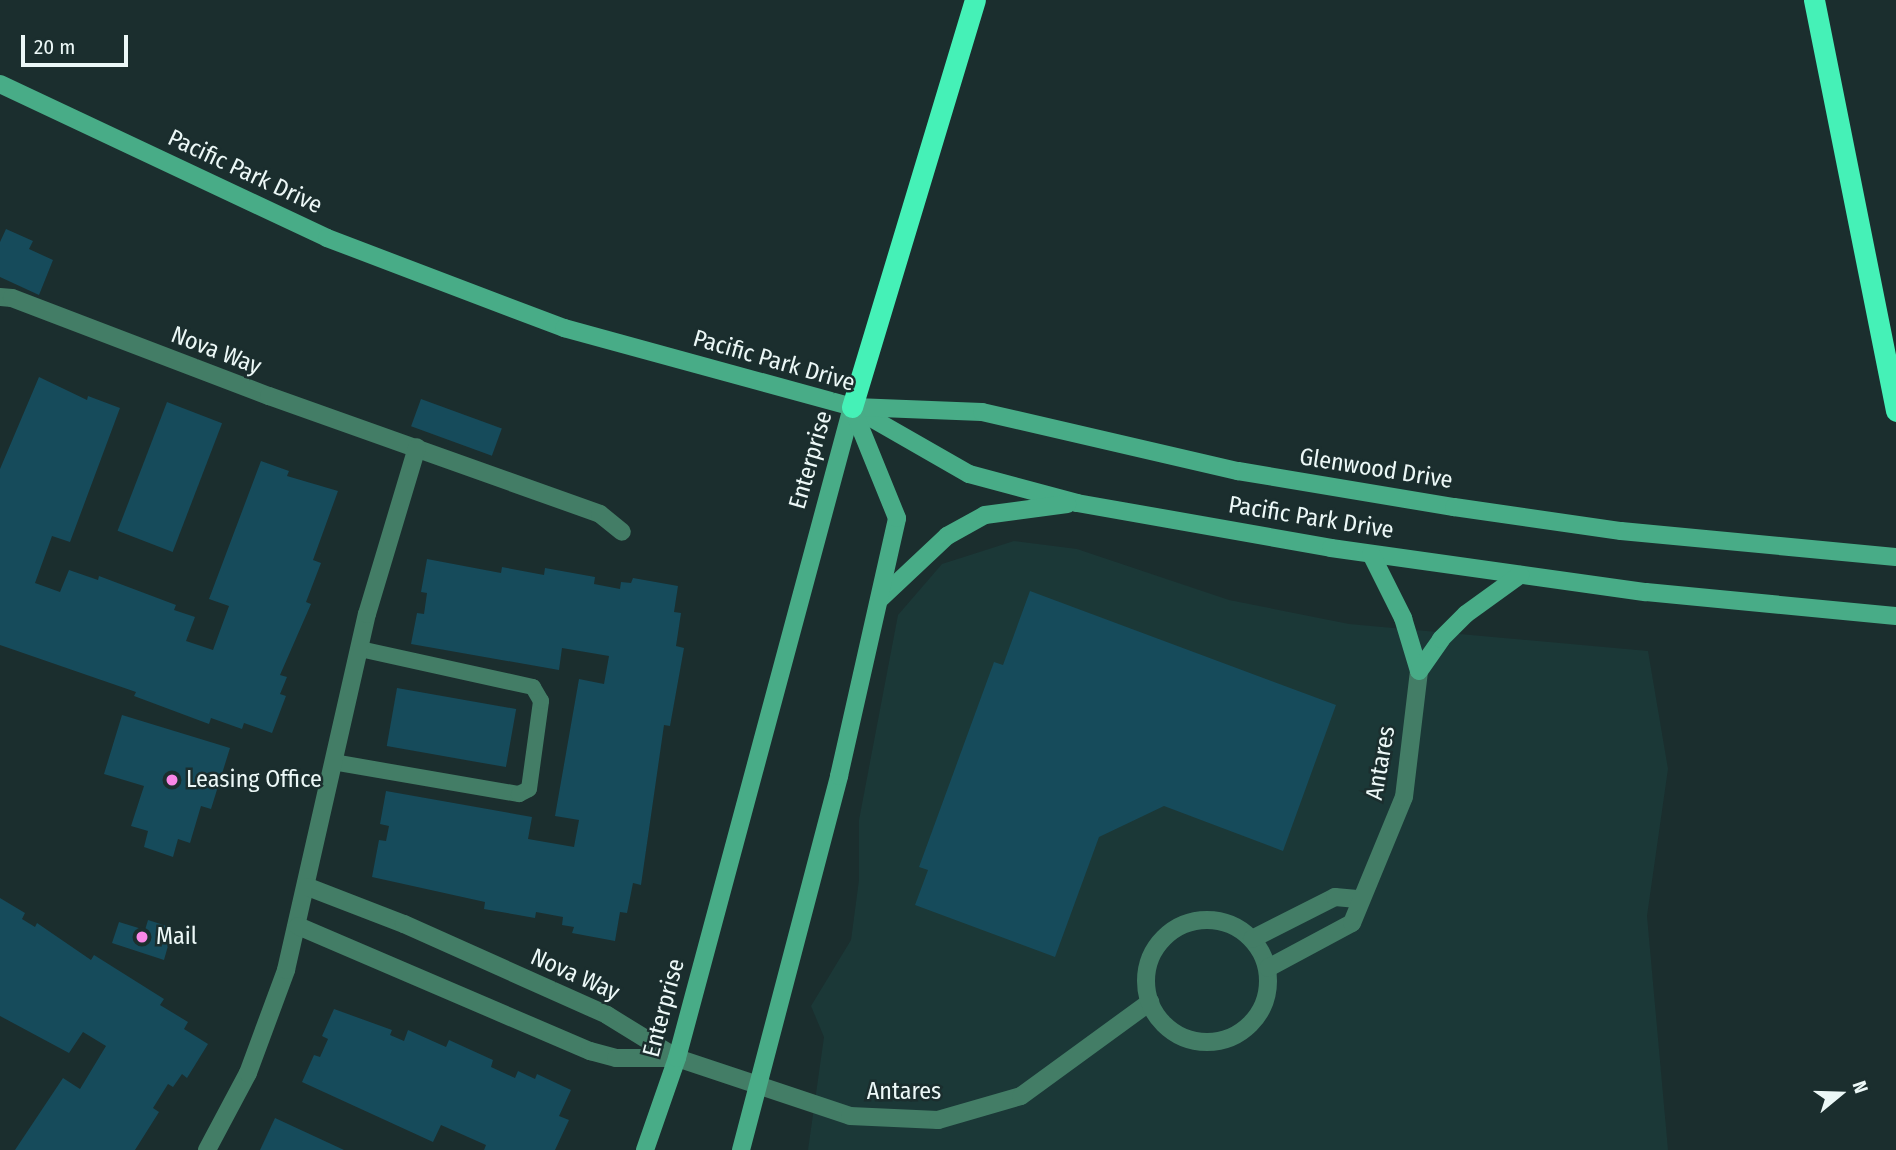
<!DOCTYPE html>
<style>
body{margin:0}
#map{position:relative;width:1896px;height:1150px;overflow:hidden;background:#1b2e2e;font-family:"Fira Sans Condensed",sans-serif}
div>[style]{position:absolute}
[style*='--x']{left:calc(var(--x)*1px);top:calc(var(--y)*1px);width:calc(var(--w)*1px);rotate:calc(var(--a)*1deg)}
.built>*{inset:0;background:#1b3837}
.building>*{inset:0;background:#164b5b;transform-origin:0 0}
.service>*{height:16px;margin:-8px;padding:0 8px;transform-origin:8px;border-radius:8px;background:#437d66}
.minor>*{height:18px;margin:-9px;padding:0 9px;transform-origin:9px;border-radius:9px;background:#437d66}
.tertiary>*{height:18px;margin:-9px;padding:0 9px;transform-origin:9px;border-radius:9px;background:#437d66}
.tertiary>.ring{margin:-9px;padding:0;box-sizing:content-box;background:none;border:18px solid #437d66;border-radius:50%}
.secondary>*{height:18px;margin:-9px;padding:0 9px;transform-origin:9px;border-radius:9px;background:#48ac87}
.motorway>*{height:21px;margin:-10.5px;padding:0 10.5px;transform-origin:10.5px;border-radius:10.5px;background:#45f1b7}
.dots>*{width:19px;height:19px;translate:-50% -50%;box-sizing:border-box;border:4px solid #1b2e2e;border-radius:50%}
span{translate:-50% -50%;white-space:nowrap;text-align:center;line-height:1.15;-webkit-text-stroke:5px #1b2e2e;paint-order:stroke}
.street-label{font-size:24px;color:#ecf8f7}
.poi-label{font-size:24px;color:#ecf8f7}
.left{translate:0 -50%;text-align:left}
.north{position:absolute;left:1805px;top:1059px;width:70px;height:70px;-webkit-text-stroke:5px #1b2e2e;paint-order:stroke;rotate:71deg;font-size:19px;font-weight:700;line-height:28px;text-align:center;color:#ecf8f7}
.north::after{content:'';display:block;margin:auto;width:24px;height:32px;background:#ecf8f7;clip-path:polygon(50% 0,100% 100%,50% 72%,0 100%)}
.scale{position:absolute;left:21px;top:35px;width:107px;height:32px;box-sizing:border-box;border:4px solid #ecf8f7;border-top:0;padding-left:9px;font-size:21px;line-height:24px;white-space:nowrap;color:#ecf8f7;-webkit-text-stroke:5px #1b2e2e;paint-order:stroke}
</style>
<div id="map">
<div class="built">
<i style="clip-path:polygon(1014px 541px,1077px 549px,1229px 600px,1349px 624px,1648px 651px,1668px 769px,1647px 916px,1668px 1150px,808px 1150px,824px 1037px,811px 1006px,851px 940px,859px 880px,859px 820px,898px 615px,942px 564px)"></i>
</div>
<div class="building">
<i style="clip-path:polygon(6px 229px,33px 241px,29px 249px,53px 260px,39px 295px,0 277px,0 242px)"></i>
<i style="clip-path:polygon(39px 377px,87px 400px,88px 396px,120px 408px,70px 542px,52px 536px,35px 583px,60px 592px,69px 570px,98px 580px,99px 576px,176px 605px,174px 610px,195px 617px,186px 641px,213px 650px,229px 606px,209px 599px,261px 461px,289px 471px,287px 476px,338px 491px,313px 560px,321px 563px,306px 602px,311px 604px,280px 675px,287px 677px,280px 694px,286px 696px,272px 733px,244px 723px,242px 729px,211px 718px,209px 724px,134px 696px,136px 692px,0 645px,0 469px)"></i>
<i style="left:421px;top:399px;width:86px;height:29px;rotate:20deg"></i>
<i style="left:167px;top:402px;width:59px;height:138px;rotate:21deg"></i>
<i style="clip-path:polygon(427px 559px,501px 573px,502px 567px,544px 575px,545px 568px,595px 577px,594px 584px,620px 589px,621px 582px,631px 583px,633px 578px,678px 586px,674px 612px,681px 613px,676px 646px,684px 648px,670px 726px,664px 725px,641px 885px,633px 883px,627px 913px,620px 912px,615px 941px,572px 933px,574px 927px,562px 925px,563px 917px,536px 912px,535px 918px,484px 909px,485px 902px,372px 877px,379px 840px,386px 841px,389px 826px,380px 824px,386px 791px,532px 817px,528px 839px,574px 847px,579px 820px,555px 816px,579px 679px,604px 684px,609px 656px,562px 648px,559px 670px,411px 644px,417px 613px,424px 614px,427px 593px,421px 592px)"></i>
<i style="clip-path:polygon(1030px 591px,1336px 705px,1283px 851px,1164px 806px,1099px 837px,1055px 957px,915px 905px,928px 870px,919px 867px,994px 662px,1003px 665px)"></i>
<i style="left:397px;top:688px;width:121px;height:59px;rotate:10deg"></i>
<i style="clip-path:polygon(122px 715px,230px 748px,211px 809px,201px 806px,190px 843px,178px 839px,173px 857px,144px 847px,148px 831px,131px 826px,144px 786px,104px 774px)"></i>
<i style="clip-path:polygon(0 898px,25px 913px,22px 919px,35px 927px,37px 923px,91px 960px,94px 955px,164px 999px,160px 1005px,188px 1022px,184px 1029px,208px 1044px,187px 1078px,182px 1074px,173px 1087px,168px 1084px,153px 1108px,159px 1112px,135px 1150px,15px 1150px,63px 1078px,80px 1089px,106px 1046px,83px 1032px,69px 1053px,0 1016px)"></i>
<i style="clip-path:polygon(148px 920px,173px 928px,164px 960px,112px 943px,119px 922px,145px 930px)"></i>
<i style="clip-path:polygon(334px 1009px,392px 1030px,390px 1035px,404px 1041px,408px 1030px,446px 1047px,449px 1040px,493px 1060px,491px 1067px,515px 1078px,518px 1071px,535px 1079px,537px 1074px,571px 1090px,559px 1116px,569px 1120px,555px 1150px,484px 1150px,486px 1145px,441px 1125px,433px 1142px,302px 1082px,314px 1055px,320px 1057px,328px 1039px,322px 1036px)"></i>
<i style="clip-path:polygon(275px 1118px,344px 1150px,260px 1150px)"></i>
</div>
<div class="service">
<i style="--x:333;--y:762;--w:189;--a:9.8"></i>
<i style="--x:519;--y:794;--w:11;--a:-27"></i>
<i style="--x:529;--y:789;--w:89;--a:-82.2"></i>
<i style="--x:541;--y:701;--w:16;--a:-120"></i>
<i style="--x:533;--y:687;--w:177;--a:-167.6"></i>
</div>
<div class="minor">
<i style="--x:0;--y:297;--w:12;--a:5"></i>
<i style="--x:12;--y:298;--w:275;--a:20.9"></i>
<i style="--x:269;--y:396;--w:351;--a:19.6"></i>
<i style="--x:600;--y:514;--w:28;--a:39"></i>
<i style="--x:207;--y:1150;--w:87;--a:-62"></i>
<i style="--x:248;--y:1073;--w:110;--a:-69.7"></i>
<i style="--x:286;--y:970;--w:365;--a:-77.2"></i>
<i style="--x:367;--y:614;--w:174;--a:-73.3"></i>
</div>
<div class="tertiary">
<i style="--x:308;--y:887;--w:103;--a:21.1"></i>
<i style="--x:404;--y:924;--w:222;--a:24.1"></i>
<i style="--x:607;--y:1015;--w:82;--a:31.6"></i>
<i style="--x:677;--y:1058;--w:182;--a:18.5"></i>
<i style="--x:850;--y:1116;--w:88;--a:2.6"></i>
<i style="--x:938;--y:1120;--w:86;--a:-16.1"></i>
<i style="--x:1021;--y:1096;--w:160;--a:-36.1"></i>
<i class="ring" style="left:1146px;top:920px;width:104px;height:104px"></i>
<i style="--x:298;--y:926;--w:318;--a:23.2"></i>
<i style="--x:590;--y:1051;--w:27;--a:15"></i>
<i style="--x:616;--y:1058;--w:58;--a:0"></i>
<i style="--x:1252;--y:939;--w:93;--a:-26.8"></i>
<i style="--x:1335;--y:897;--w:25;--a:5"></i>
<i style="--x:1268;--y:968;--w:95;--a:-28.2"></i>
<i style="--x:1352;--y:923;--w:136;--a:-67.6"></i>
<i style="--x:1404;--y:797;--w:127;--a:-83.2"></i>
</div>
<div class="secondary">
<i style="--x:0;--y:84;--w:361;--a:25.2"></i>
<i style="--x:327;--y:238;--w:254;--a:20.8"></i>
<i style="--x:564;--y:328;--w:299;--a:15.3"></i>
<i style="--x:852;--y:407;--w:135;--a:29.8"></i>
<i style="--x:969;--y:474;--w:112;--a:15"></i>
<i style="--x:1077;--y:503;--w:258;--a:10"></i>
<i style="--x:1331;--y:548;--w:318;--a:8"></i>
<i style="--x:1646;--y:592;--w:251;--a:5.5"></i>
<i style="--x:855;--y:407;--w:127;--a:2.3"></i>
<i style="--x:982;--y:412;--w:263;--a:13"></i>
<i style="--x:1238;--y:471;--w:219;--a:9.5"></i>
<i style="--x:1454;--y:507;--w:169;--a:8.2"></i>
<i style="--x:1621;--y:531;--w:276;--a:5.4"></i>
<i style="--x:1371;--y:554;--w:72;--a:63.4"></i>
<i style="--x:1403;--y:618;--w:55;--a:73.2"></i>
<i style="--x:880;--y:599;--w:92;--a:-43.2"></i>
<i style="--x:947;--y:536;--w:43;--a:-28.9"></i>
<i style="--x:985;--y:515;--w:83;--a:-7.6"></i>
<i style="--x:1419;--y:671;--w:39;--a:-55"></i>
<i style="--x:1441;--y:639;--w:35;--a:-45"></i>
<i style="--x:1466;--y:614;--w:67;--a:-35.8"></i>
<i style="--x:645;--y:1150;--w:97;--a:-70.8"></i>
<i style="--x:677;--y:1058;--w:674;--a:-74.95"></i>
<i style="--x:741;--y:1150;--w:387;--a:-75.3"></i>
<i style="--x:839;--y:776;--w:264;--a:-77.3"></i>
<i style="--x:897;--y:518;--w:120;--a:-112.1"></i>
</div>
<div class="motorway">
<i style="--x:1814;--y:0;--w:419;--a:78.7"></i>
<i style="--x:852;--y:407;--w:425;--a:-73.2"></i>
</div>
<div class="dots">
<i style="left:172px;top:780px;background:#fa87e7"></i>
<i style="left:142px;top:937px;background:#fa87e7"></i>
</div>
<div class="street-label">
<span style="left:245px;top:172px;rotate:25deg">Pacific Park Drive</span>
<span style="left:216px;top:351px;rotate:21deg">Nova Way</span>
<span style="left:774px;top:361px;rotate:16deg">Pacific Park Drive</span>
<span style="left:811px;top:460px;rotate:-74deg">Enterprise</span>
<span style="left:1376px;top:469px;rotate:9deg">Glenwood Drive</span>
<span style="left:1311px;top:518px;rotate:9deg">Pacific Park Drive</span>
<span style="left:1381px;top:763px;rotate:-80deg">Antares</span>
<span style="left:575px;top:975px;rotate:24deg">Nova Way</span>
<span style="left:664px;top:1008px;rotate:-75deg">Enterprise</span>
<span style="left:904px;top:1092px">Antares</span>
</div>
<div class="poi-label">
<span class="left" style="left:186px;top:780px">Leasing Office</span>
<span class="left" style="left:156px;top:937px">Mail</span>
</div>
<div class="north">N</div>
<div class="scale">20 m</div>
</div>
